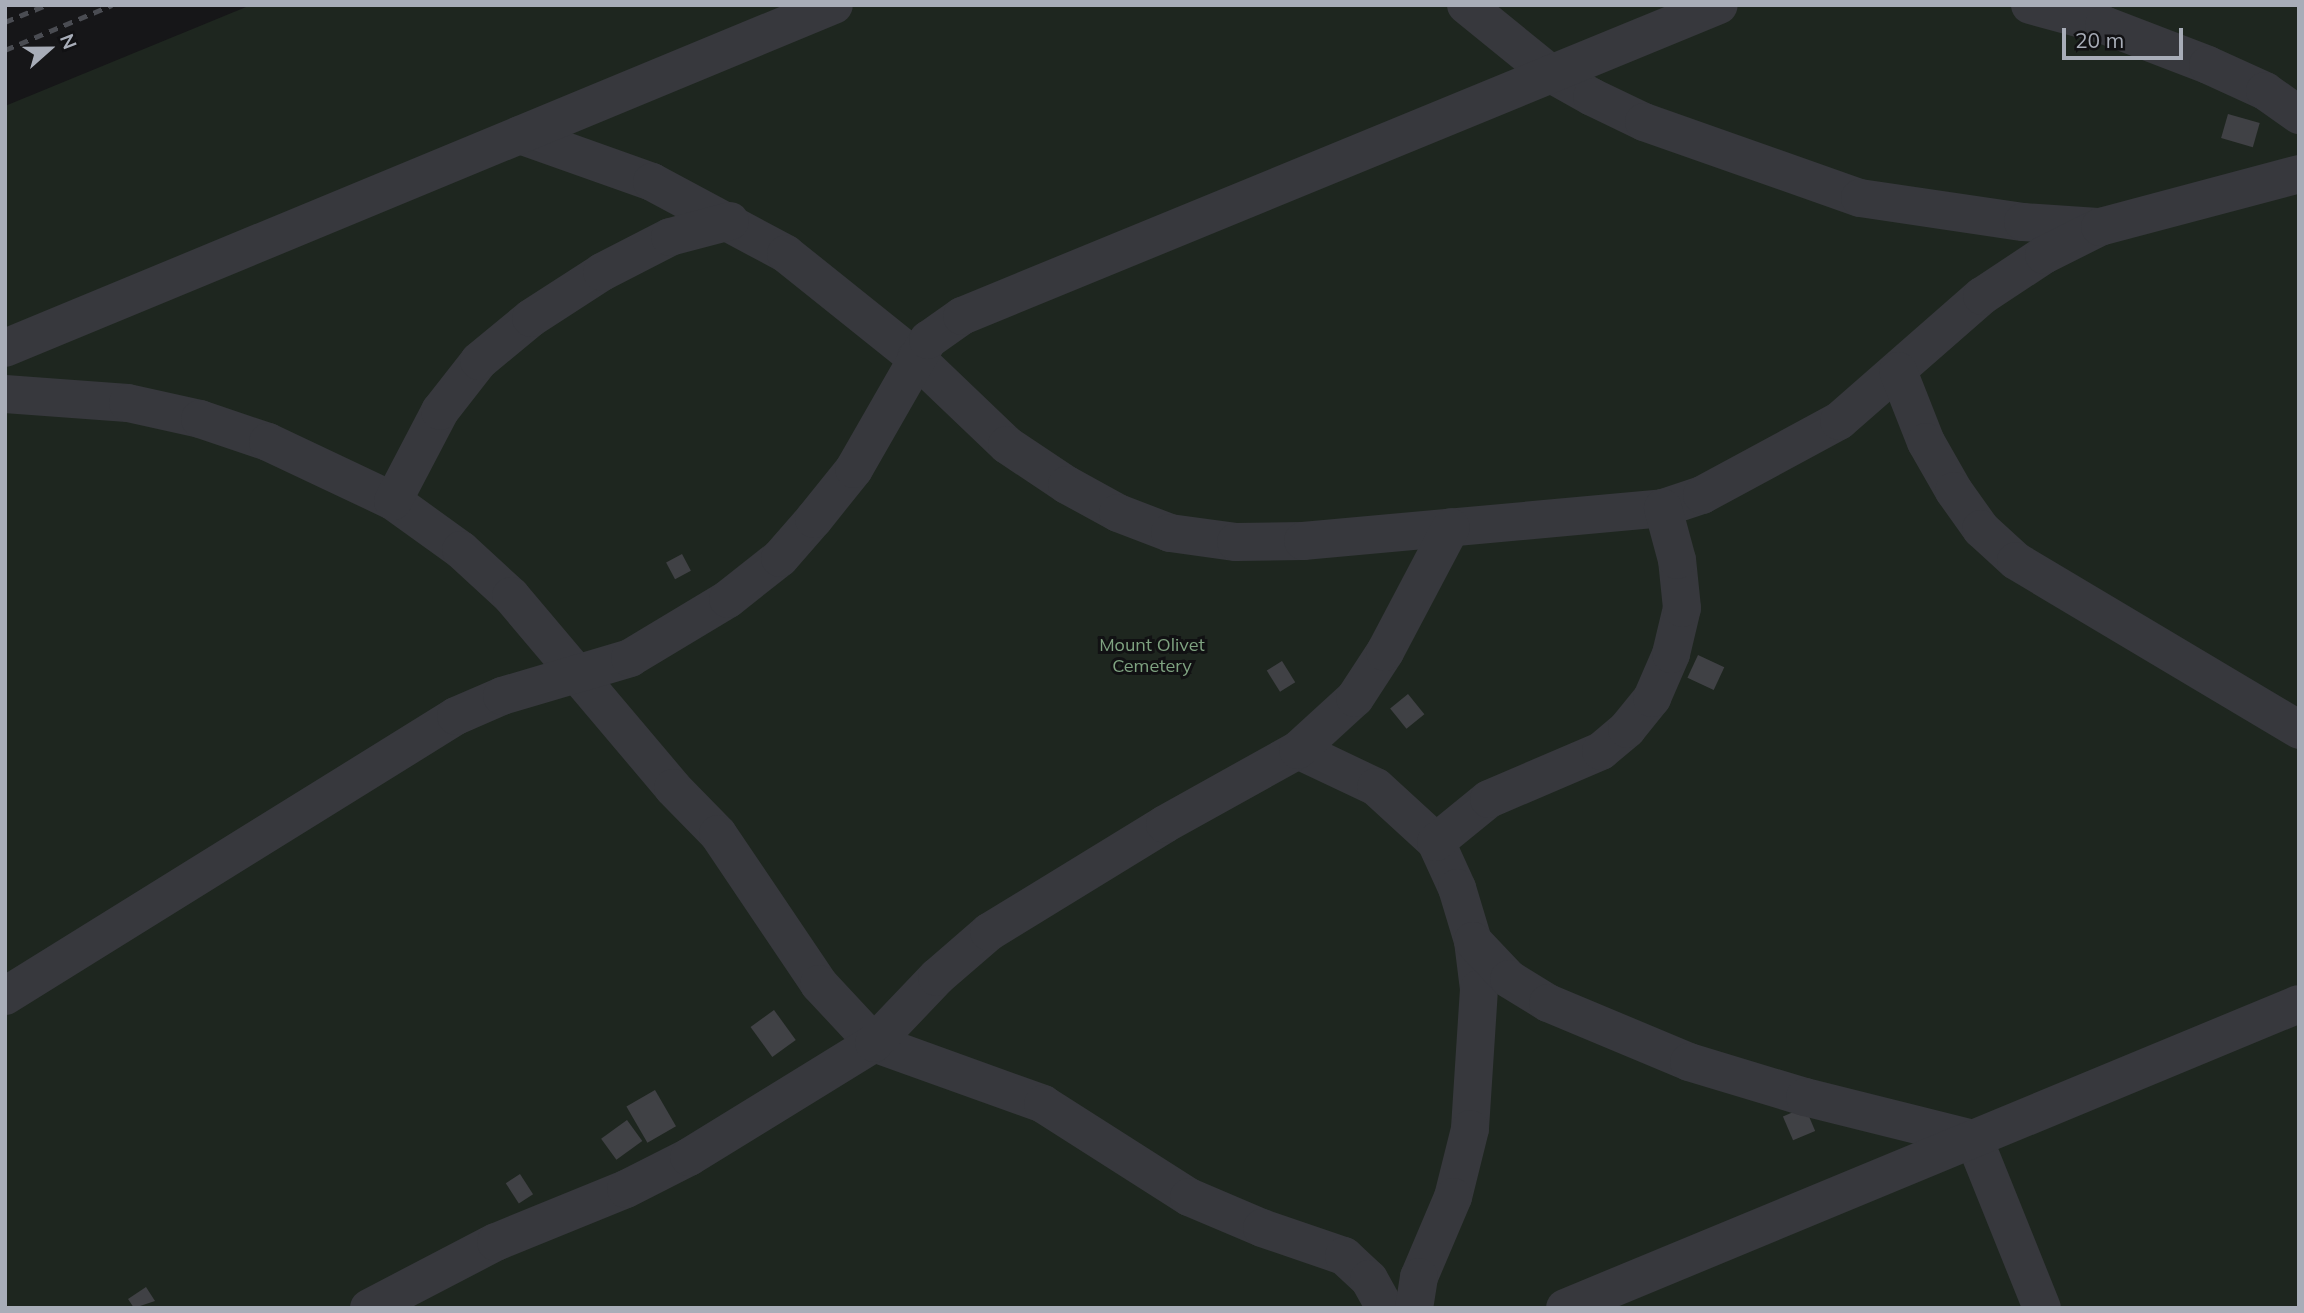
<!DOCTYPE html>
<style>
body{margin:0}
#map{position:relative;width:2304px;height:1313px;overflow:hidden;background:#161618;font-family:Mulish,sans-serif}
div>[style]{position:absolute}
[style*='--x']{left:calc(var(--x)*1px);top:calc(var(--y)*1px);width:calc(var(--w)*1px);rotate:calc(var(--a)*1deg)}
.green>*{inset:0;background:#1e261f}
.building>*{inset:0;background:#404145;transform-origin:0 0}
.minor>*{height:38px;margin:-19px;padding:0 19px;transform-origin:19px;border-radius:19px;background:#37383d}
.rail>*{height:5px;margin-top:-2.5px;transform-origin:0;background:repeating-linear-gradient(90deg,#4a4c52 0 9px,transparent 0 16px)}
span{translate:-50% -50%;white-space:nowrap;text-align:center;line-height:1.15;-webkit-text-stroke:6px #111113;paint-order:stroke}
.park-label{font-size:18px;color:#7fa381}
.frame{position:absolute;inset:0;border:7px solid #a8adb8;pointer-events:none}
.north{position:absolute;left:14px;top:14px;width:70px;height:70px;-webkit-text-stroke:5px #111113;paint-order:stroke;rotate:69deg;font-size:19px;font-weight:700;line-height:28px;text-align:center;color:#a8adb8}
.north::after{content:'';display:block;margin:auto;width:24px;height:32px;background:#a8adb8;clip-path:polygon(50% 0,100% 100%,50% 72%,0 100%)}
.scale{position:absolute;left:2062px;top:28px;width:121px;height:32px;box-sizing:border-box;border:4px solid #a8adb8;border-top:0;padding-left:9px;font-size:21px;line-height:24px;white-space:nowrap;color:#a8adb8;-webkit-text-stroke:5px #111113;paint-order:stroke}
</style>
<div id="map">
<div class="green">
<i style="clip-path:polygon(251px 5px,2299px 5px,2299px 1308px,5px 1308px,5px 106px)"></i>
</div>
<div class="building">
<i style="left:2228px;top:114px;width:33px;height:25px;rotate:16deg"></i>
<i style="left:682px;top:554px;width:19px;height:18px;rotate:62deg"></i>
<i style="left:1698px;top:655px;width:29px;height:25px;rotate:25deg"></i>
<i style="left:1282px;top:661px;width:25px;height:18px;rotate:58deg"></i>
<i style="left:1408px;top:694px;width:26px;height:23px;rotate:51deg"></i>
<i style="left:774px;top:1010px;width:37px;height:29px;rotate:54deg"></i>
<i style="left:655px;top:1090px;width:42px;height:33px;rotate:60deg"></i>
<i style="left:1805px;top:1107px;width:26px;height:24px;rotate:67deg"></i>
<i style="left:627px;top:1120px;width:26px;height:32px;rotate:54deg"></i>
<i style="left:520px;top:1174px;width:24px;height:17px;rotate:57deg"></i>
<i style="clip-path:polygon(146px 1287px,155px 1301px,134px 1308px,128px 1299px)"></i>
</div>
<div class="minor">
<i style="--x:1466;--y:5;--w:109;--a:39.1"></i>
<i style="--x:1551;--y:74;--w:47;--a:29.3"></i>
<i style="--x:1592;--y:97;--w:58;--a:25.7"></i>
<i style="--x:1644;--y:122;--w:229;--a:19.4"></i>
<i style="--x:1860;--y:198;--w:165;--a:8.4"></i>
<i style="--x:2023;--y:222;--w:75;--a:3.8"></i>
<i style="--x:2030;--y:5;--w:77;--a:15.1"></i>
<i style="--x:2104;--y:25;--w:111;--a:21"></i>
<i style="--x:2208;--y:65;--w:63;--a:24.5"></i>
<i style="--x:2265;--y:91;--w:42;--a:35.2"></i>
<i style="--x:520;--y:135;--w:140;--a:19.6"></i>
<i style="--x:652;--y:182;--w:152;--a:28.2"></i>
<i style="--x:786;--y:254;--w:166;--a:38.7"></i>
<i style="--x:916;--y:358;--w:126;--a:43.7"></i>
<i style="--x:1007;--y:445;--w:72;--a:33.7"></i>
<i style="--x:1067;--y:485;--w:58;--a:28.8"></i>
<i style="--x:1118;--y:513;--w:56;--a:21"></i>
<i style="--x:1170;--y:533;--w:67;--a:7.8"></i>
<i style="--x:1236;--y:542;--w:67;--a:-0.9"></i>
<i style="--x:1303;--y:541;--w:362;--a:-5.2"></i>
<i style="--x:1663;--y:508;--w:41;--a:-18.4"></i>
<i style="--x:1702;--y:495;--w:156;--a:-28.4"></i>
<i style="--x:1839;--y:421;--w:190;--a:-41.2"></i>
<i style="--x:1982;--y:296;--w:74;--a:-33.5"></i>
<i style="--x:2044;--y:255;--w:63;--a:-26.6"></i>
<i style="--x:2100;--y:227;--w:206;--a:-14.9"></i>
<i style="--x:5;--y:348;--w:897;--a:-22.48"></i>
<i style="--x:1898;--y:371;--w:76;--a:68.5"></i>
<i style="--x:1926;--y:442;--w:56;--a:60.3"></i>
<i style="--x:1954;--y:491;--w:47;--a:54.6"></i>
<i style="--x:1981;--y:529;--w:47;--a:42.4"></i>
<i style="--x:2016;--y:561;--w:330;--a:30.8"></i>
<i style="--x:5;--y:394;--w:123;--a:4.2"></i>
<i style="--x:128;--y:403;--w:74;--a:12.5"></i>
<i style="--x:200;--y:419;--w:72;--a:18.7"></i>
<i style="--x:268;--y:442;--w:138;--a:25.3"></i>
<i style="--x:393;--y:501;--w:84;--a:35.8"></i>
<i style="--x:461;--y:550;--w:68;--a:42.6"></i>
<i style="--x:511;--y:596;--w:251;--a:49.8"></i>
<i style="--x:673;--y:788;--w:64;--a:45.6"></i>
<i style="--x:718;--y:834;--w:181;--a:56"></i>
<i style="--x:819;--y:984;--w:81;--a:47"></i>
<i style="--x:874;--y:1043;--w:180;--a:19.8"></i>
<i style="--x:1043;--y:1104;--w:173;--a:32.5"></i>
<i style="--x:1189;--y:1197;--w:79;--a:23"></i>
<i style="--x:1262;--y:1228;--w:87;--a:18.9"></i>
<i style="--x:1344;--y:1256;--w:34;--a:43"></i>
<i style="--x:1369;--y:1279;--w:33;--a:61"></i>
<i style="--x:393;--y:501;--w:102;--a:-62.4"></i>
<i style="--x:440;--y:411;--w:63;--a:-52"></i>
<i style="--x:479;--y:361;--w:67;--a:-39.6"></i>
<i style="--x:531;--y:318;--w:85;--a:-32.9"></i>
<i style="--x:602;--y:272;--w:76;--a:-27.2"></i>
<i style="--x:670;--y:237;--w:62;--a:-14.9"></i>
<i style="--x:1298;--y:750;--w:86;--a:25.4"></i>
<i style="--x:1376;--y:787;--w:81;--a:42.5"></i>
<i style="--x:1436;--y:842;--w:51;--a:65.5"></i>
<i style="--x:1457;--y:888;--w:55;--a:73.2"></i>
<i style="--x:1473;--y:941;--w:48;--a:82.9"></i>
<i style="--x:1479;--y:989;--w:140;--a:93.7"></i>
<i style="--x:1470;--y:1129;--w:70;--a:104"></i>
<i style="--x:1453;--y:1197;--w:87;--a:113"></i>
<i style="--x:1419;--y:1277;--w:31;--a:99"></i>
<i style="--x:1436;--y:842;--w:68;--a:-39.1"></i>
<i style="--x:1489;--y:799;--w:122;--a:-23.2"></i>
<i style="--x:1601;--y:751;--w:34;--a:-40"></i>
<i style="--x:1627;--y:729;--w:40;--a:-51"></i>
<i style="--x:1652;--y:698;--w:48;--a:-66.6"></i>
<i style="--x:1671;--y:654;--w:47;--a:-76.6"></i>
<i style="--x:1682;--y:608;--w:48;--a:-95.9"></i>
<i style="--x:1677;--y:560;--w:54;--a:-105.1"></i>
<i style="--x:1473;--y:941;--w:52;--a:46.5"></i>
<i style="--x:1509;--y:979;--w:46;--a:31.6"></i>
<i style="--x:1548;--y:1003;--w:153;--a:22.7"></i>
<i style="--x:1689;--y:1062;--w:121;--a:16.8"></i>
<i style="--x:1805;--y:1097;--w:174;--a:14"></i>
<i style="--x:1974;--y:1139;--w:182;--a:68.1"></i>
<i style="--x:5;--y:996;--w:531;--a:-31.83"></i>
<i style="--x:456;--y:716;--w:50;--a:-23.5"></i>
<i style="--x:502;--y:696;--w:134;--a:-16.5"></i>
<i style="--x:630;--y:658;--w:114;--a:-31"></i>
<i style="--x:728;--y:599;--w:66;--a:-38.3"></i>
<i style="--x:780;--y:558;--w:52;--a:-48.9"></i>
<i style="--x:814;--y:519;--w:64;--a:-51.3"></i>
<i style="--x:854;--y:469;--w:149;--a:-60.2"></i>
<i style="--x:928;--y:340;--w:42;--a:-35.2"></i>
<i style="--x:962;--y:316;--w:818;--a:-22.33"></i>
<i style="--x:369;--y:1308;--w:143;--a:-27.5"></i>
<i style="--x:496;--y:1242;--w:140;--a:-22.2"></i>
<i style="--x:626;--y:1189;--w:71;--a:-26.9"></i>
<i style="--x:689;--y:1157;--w:217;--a:-31.6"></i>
<i style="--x:874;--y:1043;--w:91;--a:-46.3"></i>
<i style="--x:937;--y:977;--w:69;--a:-40.9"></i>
<i style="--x:989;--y:932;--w:206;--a:-31.5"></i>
<i style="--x:1165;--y:824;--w:152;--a:-29.1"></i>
<i style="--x:1298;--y:750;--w:77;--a:-42.4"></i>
<i style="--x:1355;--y:698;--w:55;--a:-56.9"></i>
<i style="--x:1385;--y:652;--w:141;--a:-62.2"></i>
<i style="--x:1565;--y:1308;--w:794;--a:-22.5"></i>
</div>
<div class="rail">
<i style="--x:5;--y:22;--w:44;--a:-22.5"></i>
<i style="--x:5;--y:50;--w:116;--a:-22.8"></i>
</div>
<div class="park-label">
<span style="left:1152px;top:656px">Mount Olivet<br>Cemetery</span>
</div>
<div class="frame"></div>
<div class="north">N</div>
<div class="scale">20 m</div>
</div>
